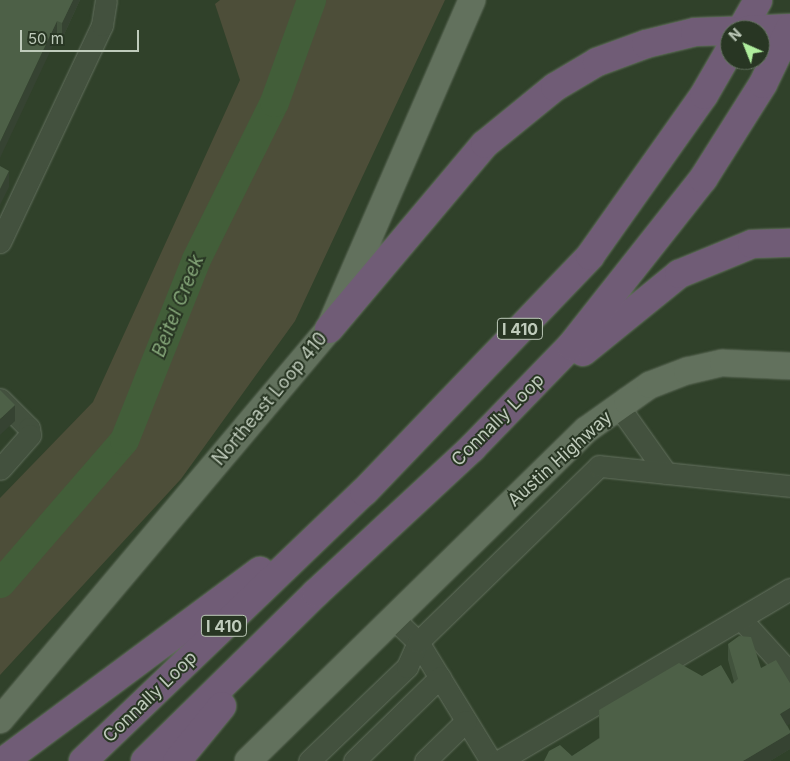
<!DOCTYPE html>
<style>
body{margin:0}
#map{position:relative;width:790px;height:761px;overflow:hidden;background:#30412a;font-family:Inter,sans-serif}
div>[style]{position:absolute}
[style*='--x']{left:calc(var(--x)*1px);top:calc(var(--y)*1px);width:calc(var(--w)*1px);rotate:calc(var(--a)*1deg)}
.green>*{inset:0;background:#4d4e39}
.river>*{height:29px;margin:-14.5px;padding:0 14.5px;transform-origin:14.5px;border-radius:14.5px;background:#425e39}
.roads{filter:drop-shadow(0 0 1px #64715f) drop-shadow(0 0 1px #64715f)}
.minor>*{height:21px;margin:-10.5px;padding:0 10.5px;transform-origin:10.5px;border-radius:10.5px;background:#43513e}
.major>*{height:26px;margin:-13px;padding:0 13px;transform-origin:13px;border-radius:13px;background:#62715d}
.highway>*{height:28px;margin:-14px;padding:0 14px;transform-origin:14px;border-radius:14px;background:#705c76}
.wall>*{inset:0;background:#42533d}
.shaded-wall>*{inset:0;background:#364332}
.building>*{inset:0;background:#4d6047}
span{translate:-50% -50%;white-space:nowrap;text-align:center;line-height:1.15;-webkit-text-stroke:4px #283623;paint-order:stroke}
.shield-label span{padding:1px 4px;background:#283623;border:1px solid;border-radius:4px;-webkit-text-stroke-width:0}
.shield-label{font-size:16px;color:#bfcbbb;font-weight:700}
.street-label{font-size:18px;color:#bfcbbb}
.water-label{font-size:19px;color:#85a679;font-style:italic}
.north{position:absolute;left:720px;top:20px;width:50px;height:50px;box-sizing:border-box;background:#283623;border:1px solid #647260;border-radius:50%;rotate:316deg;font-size:14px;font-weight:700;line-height:20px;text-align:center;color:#bfcbbb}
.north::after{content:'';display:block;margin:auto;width:18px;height:22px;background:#afee9d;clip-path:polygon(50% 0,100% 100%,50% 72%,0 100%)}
.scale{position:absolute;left:20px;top:30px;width:119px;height:22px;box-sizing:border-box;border:2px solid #bfcbbb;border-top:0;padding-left:6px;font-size:15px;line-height:18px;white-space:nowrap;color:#bfcbbb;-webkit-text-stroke:4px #283623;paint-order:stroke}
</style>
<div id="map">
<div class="green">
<i style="clip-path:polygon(220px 0,445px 0,295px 321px,181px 479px,0 675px,0 498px,93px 402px,240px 80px,215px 4px)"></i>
</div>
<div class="river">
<i style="--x:0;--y:583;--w:189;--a:-49.1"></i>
<i style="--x:124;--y:440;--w:195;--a:-68.3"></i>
<i style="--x:196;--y:259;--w:175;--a:-63.6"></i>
<i style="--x:274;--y:102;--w:109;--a:-70.1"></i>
</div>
<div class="roads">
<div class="minor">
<i style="--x:0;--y:242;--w:240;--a:-64.8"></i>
<i style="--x:102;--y:25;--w:25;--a:-81"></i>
<i style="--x:0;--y:399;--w:41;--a:45"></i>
<i style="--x:29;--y:428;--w:7;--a:82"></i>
<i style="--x:30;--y:435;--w:45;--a:131.4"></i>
<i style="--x:619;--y:407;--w:81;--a:54.5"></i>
<i style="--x:393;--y:618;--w:35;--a:44"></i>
<i style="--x:418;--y:642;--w:140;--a:58.5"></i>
<i style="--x:741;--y:619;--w:73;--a:47.8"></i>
<i style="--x:309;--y:761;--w:136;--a:-43.8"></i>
<i style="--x:407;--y:667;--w:27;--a:-66"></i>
<i style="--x:418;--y:642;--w:252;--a:-44.2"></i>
<i style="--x:599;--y:466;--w:192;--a:6"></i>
<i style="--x:354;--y:761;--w:120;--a:-44.3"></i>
<i style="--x:425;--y:761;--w:57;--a:-44.3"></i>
<i style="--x:499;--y:761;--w:338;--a:-30.6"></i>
</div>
<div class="major">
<i style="--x:0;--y:720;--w:511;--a:-49.92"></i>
<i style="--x:329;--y:329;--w:359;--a:-66.5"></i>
<i style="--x:248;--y:761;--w:473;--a:-44.4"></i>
<i style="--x:586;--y:430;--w:50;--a:-35.3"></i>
<i style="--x:627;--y:401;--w:28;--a:-35"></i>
<i style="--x:650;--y:385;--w:40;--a:-21"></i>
<i style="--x:687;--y:371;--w:37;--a:-13"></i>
<i style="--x:723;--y:363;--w:67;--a:2.6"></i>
</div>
<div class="highway">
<i style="--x:741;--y:30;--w:34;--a:-60"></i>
<i style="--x:748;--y:30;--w:42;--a:-2.7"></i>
<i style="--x:329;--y:329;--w:242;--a:-49.9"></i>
<i style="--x:485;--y:144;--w:90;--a:-39.2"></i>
<i style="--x:555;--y:87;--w:49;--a:-30.8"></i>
<i style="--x:597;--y:62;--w:52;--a:-20.2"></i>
<i style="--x:646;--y:44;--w:50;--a:-13.8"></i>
<i style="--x:695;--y:32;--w:35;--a:-2"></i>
<i style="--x:583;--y:352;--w:124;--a:-39.1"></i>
<i style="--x:679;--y:274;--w:79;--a:-22.3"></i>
<i style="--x:752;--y:244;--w:38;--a:-2"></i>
<i style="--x:4;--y:761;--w:319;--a:-36.6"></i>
<i style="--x:83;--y:761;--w:389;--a:-43.8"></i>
<i style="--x:364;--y:492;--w:327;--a:-46.2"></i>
<i style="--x:590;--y:256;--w:197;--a:-54.7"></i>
<i style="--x:704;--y:95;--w:52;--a:-60"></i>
<i style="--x:145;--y:761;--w:240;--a:-44.5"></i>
<i style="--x:316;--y:593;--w:213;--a:-42.9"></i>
<i style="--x:472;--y:448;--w:142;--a:-45.9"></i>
<i style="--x:571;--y:346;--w:213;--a:-51.7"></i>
<i style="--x:703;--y:179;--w:112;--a:-57.7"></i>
<i style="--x:763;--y:84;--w:62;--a:-64.3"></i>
<i style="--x:177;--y:761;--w:71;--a:-50.7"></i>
</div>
</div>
<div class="wall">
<i style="clip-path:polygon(0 0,80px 0,62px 39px,57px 37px)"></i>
<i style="clip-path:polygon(728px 644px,761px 668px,790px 731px,790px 749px,770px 761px,572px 756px,599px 738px,599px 710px,702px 676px,732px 684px,734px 682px,728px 660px)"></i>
</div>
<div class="shaded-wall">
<i style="clip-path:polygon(73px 0,80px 0,62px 39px,62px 23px)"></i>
<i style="clip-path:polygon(57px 21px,57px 37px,0 158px,0 142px)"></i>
<i style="clip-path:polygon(9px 171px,9px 187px,0 205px,0 189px)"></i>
<i style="clip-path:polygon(15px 405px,15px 421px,0 435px,0 419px)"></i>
<i style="clip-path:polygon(790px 708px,790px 724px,780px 730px,780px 714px)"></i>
<i style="clip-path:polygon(790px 733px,790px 749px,770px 761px,743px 761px)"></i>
</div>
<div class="building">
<i style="clip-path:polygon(0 0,73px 0,62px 23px,57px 21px,0 142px)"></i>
<i style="clip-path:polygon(0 166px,9px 171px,0 189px)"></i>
<i style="clip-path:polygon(0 390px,15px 405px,0 419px)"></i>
<i style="clip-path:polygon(739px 636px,751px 637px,761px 668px,776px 660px,790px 683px,790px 708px,780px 714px,790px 731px,790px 733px,743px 761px,544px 761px,549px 751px,560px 745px,572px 756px,600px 738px,599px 710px,679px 663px,702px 676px,721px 665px,732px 684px,738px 679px,728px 644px)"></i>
</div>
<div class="shield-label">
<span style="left:520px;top:329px">I 410</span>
<span style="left:224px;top:626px">I 410</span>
</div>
<div class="street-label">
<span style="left:270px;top:399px;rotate:-50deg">Northeast Loop 410</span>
<span style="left:498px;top:420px;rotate:-45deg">Connally Loop</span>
<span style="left:560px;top:459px;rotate:-42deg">Austin Highway</span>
<span style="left:150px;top:697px;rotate:-44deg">Connally Loop</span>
</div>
<div class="water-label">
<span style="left:178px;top:306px;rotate:-68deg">Beitel Creek</span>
</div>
<div class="north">N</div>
<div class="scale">50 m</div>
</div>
